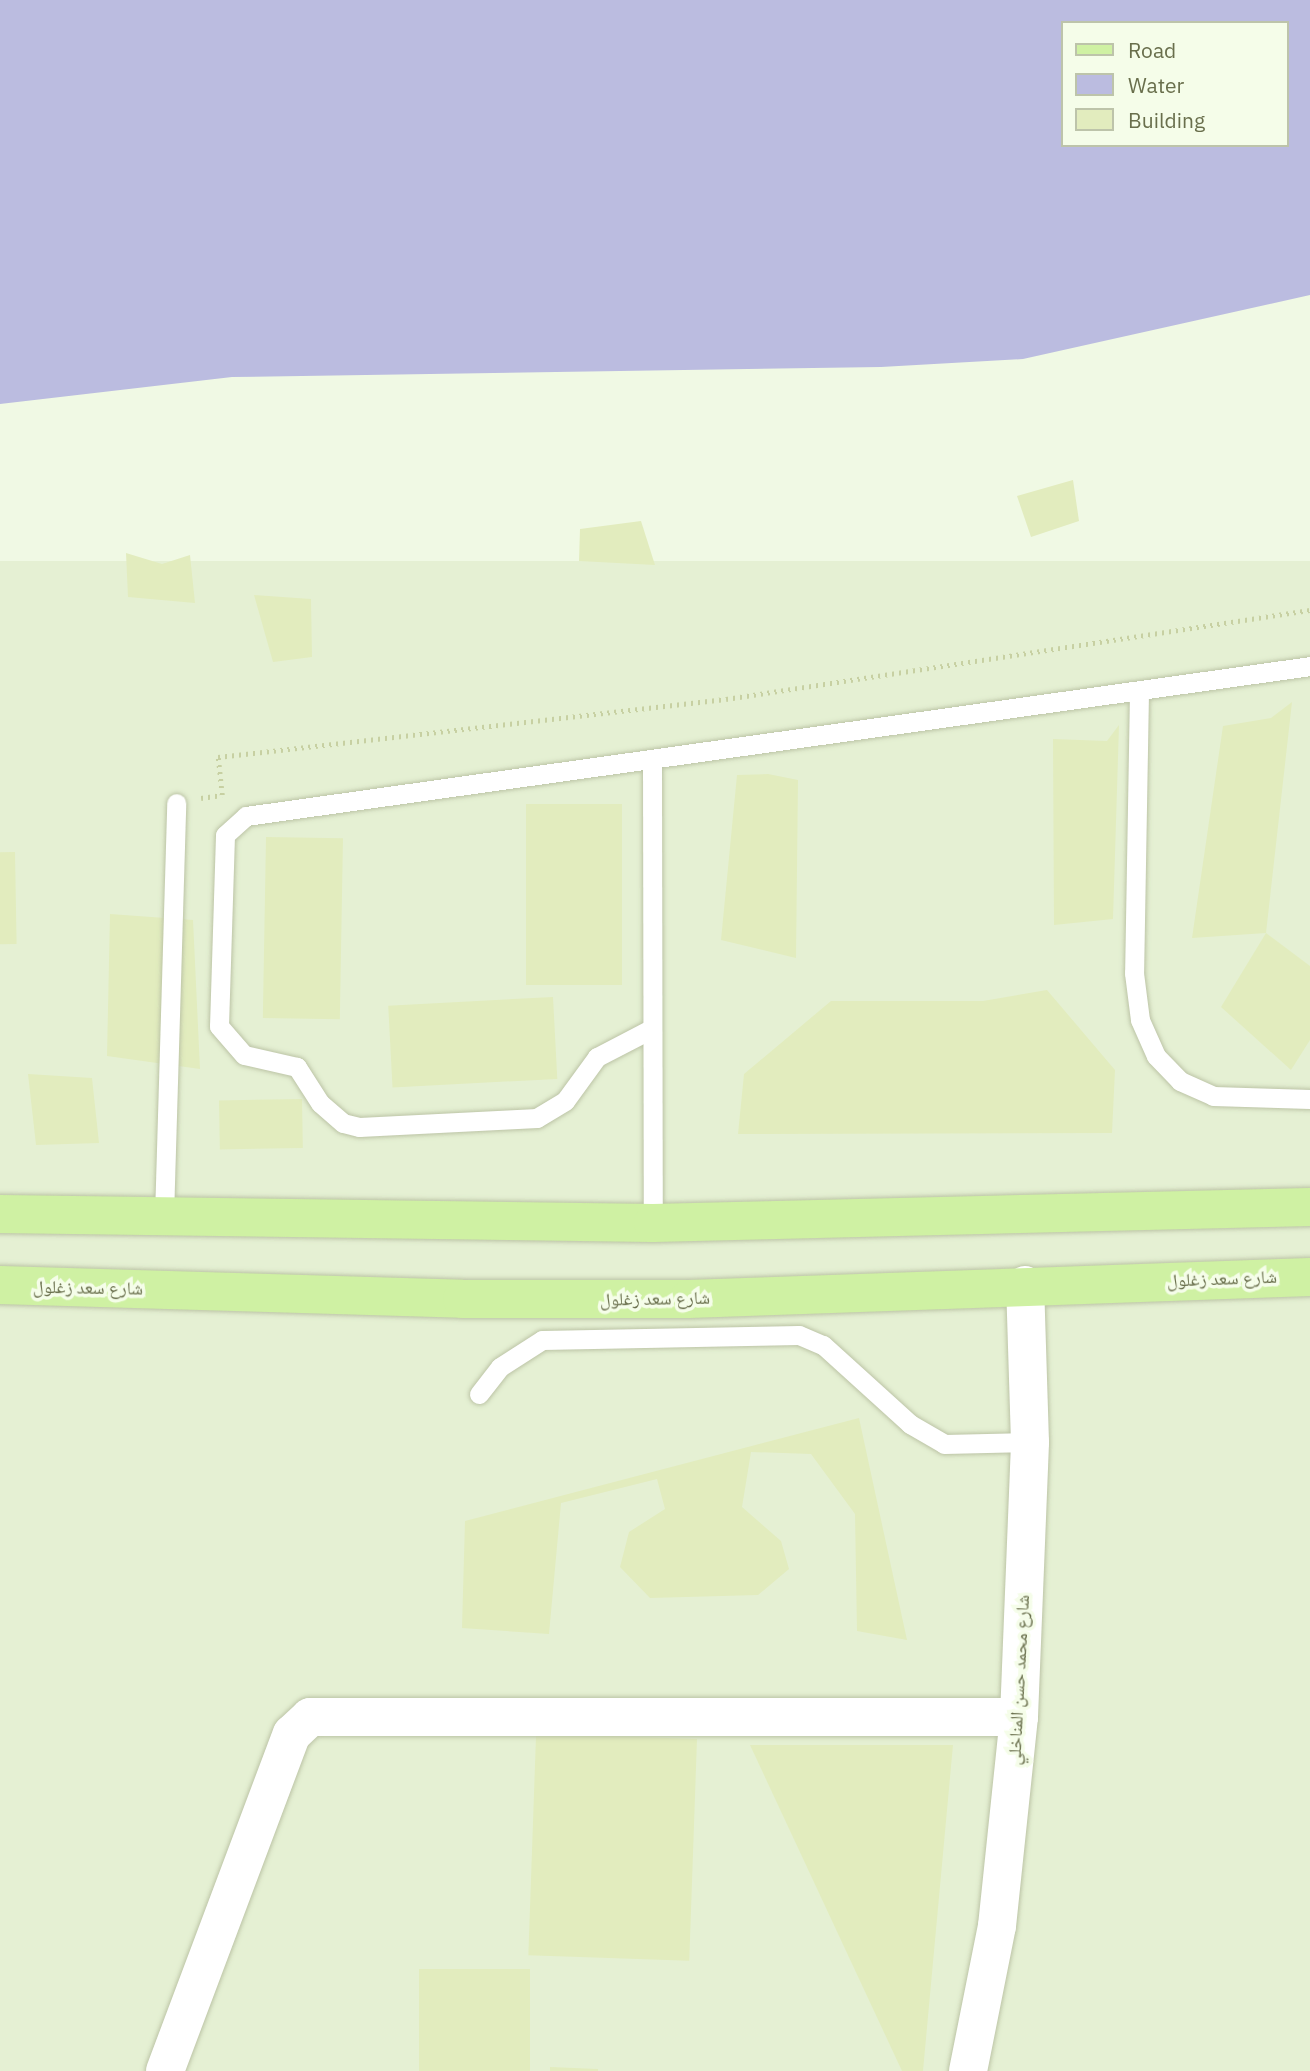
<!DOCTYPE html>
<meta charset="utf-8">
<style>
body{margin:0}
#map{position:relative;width:1310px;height:2071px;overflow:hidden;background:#f0f9e4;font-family:"IBM Plex Sans","Noto Naskh Arabic",sans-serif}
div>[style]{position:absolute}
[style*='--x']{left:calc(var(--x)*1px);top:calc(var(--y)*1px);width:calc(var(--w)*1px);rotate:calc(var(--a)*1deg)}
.residential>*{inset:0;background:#e5f0d3;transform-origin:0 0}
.water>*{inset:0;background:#bbbce0}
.building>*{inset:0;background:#e2ecbe;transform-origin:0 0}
.path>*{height:4.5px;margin-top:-2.25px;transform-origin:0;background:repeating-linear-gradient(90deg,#c7d0a2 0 2px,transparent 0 7px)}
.roads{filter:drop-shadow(0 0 2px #bcc4a6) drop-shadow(0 0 2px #bcc4a6)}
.lane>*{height:19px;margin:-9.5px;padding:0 9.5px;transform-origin:9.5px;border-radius:9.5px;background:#fff}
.street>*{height:38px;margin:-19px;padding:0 19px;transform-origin:19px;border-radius:19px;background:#fff}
.secondary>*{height:38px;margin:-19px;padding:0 19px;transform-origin:19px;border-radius:19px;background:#fff}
.primary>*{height:38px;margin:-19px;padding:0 19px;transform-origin:19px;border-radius:19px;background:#cff1a3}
span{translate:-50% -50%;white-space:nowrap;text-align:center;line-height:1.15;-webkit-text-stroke:7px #f5fde9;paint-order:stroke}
.street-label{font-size:18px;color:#696f4c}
.legend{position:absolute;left:1061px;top:21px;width:228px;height:126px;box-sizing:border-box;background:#f5fde9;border:2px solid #bdc4aa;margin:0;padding:9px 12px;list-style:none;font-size:21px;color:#696f4c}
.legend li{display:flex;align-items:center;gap:14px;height:35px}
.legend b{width:35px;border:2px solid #bdc4aa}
</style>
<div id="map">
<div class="residential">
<i style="left:1310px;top:561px;width:1510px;height:1325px;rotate:90deg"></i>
</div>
<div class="water">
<i style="clip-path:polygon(evenodd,0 0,1310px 0,1310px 295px,1023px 359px,881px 367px,232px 377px,0 404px,0 0,1063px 23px,1287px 23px,1287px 145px,1063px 145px,1063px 23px)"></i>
</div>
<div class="building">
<i style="clip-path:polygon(1073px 480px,1079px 521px,1031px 537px,1017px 496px)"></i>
<i style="clip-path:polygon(641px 521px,655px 565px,579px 561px,580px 529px)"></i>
<i style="clip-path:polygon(126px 553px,162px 564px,190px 555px,195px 603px,128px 597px)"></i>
<i style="clip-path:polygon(254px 595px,311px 599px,312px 657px,273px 662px)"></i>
<i style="clip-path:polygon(1292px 702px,1266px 933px,1192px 938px,1223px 726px,1271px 718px)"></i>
<i style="clip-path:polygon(1119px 725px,1113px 919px,1054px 925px,1053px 739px,1107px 741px)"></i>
<i style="clip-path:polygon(768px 774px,798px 780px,796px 958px,721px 940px,737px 775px)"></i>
<i style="left:622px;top:804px;width:181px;height:96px;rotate:90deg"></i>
<i style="left:266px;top:837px;width:77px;height:181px;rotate:1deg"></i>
<i style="left:15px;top:852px;width:92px;height:17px;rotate:89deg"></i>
<i style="clip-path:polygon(110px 914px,193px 920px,200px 1069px,107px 1056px)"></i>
<i style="clip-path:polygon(1266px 933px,1310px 966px,1310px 1040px,1291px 1070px,1221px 1007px)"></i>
<i style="clip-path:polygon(1047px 990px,1115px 1070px,1112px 1133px,738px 1134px,744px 1074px,831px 1001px,983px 1001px)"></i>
<i style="left:553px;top:997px;width:82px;height:165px;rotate:87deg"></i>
<i style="clip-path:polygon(28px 1074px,92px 1078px,99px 1143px,36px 1145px)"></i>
<i style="left:302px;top:1099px;width:49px;height:83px;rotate:89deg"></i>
<i style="clip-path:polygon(859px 1418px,907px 1640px,857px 1631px,855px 1514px,811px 1454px,751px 1452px,742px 1507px,781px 1541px,789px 1569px,758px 1595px,650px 1598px,620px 1567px,629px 1532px,665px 1509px,657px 1479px,561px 1503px,549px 1634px,462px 1628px,465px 1521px)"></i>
<i style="left:697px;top:1739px;width:222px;height:161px;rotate:92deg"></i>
<i style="clip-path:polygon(750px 1745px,953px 1745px,923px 2071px,902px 2071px)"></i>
<i style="left:419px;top:1969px;width:111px;height:102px"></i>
<i style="clip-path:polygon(550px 2067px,598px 2069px,598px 2071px,550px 2071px)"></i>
</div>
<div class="path">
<i style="--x:201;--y:798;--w:21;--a:-8"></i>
<i style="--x:222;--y:795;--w:38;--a:-96"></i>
<i style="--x:218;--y:757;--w:511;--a:-6.51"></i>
<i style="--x:726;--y:699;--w:591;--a:-8.67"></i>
</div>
<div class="roads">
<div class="lane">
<i style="--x:1139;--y:692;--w:281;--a:91"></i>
<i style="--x:1134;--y:973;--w:47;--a:82.7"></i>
<i style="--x:1140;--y:1020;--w:39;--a:66"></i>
<i style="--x:1156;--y:1056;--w:35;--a:46"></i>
<i style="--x:1180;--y:1081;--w:36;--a:24"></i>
<i style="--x:1213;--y:1096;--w:97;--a:1.8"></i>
<i style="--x:652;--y:760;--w:463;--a:89.9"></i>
<i style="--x:651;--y:1029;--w:61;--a:152.6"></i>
<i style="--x:597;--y:1057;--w:54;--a:126"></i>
<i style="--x:565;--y:1101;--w:33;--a:149"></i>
<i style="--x:537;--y:1118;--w:178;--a:177.1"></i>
<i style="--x:359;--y:1127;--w:16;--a:-166"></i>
<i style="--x:343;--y:1123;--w:30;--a:-139"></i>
<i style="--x:320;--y:1103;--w:43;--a:-122.6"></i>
<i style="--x:297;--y:1067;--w:54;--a:-167.2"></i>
<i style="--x:244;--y:1055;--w:38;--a:-131"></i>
<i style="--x:219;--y:1026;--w:191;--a:-88.2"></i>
<i style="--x:225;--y:835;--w:28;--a:-42"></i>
<i style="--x:246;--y:816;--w:1075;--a:-8.02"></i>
<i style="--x:164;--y:1217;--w:414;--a:-88.3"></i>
<i style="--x:479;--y:1394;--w:34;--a:-52"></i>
<i style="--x:500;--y:1367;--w:50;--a:-32.7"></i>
<i style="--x:542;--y:1340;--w:257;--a:-1.1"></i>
<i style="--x:799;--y:1335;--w:26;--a:23"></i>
<i style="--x:823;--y:1345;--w:118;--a:42.2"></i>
<i style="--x:910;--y:1424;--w:39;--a:30"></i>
<i style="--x:944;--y:1444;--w:86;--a:-1.3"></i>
</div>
<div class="street">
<i style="--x:165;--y:2071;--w:360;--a:-69.4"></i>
<i style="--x:292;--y:1734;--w:25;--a:-43"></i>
<i style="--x:310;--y:1717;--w:709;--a:0"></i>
</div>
<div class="secondary">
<i style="--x:968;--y:2071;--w:148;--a:-78.7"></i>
<i style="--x:997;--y:1926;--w:210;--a:-84"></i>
<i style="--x:1019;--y:1717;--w:275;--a:-87.7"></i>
<i style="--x:1030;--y:1442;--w:157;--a:-91.8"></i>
</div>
<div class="primary">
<i style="--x:0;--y:1214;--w:653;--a:0.79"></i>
<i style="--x:653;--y:1223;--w:657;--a:-1.4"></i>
<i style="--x:0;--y:1285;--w:462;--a:1.7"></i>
<i style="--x:462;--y:1299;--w:227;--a:0"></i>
<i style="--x:689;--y:1299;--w:621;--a:-2.03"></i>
</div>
</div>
<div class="street-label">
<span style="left:1222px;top:1279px;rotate:-2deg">شارع سعد زغلول</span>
<span style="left:88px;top:1288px;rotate:1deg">شارع سعد زغلول</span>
<span style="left:655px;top:1299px;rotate:-1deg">شارع سعد زغلول</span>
<span style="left:1019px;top:1680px;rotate:-87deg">شارع محمد حسن المناخلي</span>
</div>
<ul class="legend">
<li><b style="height:9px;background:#cff1a3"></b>Road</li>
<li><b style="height:19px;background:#bbbce0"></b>Water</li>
<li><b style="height:19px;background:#e2ecbe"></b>Building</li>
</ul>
</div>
